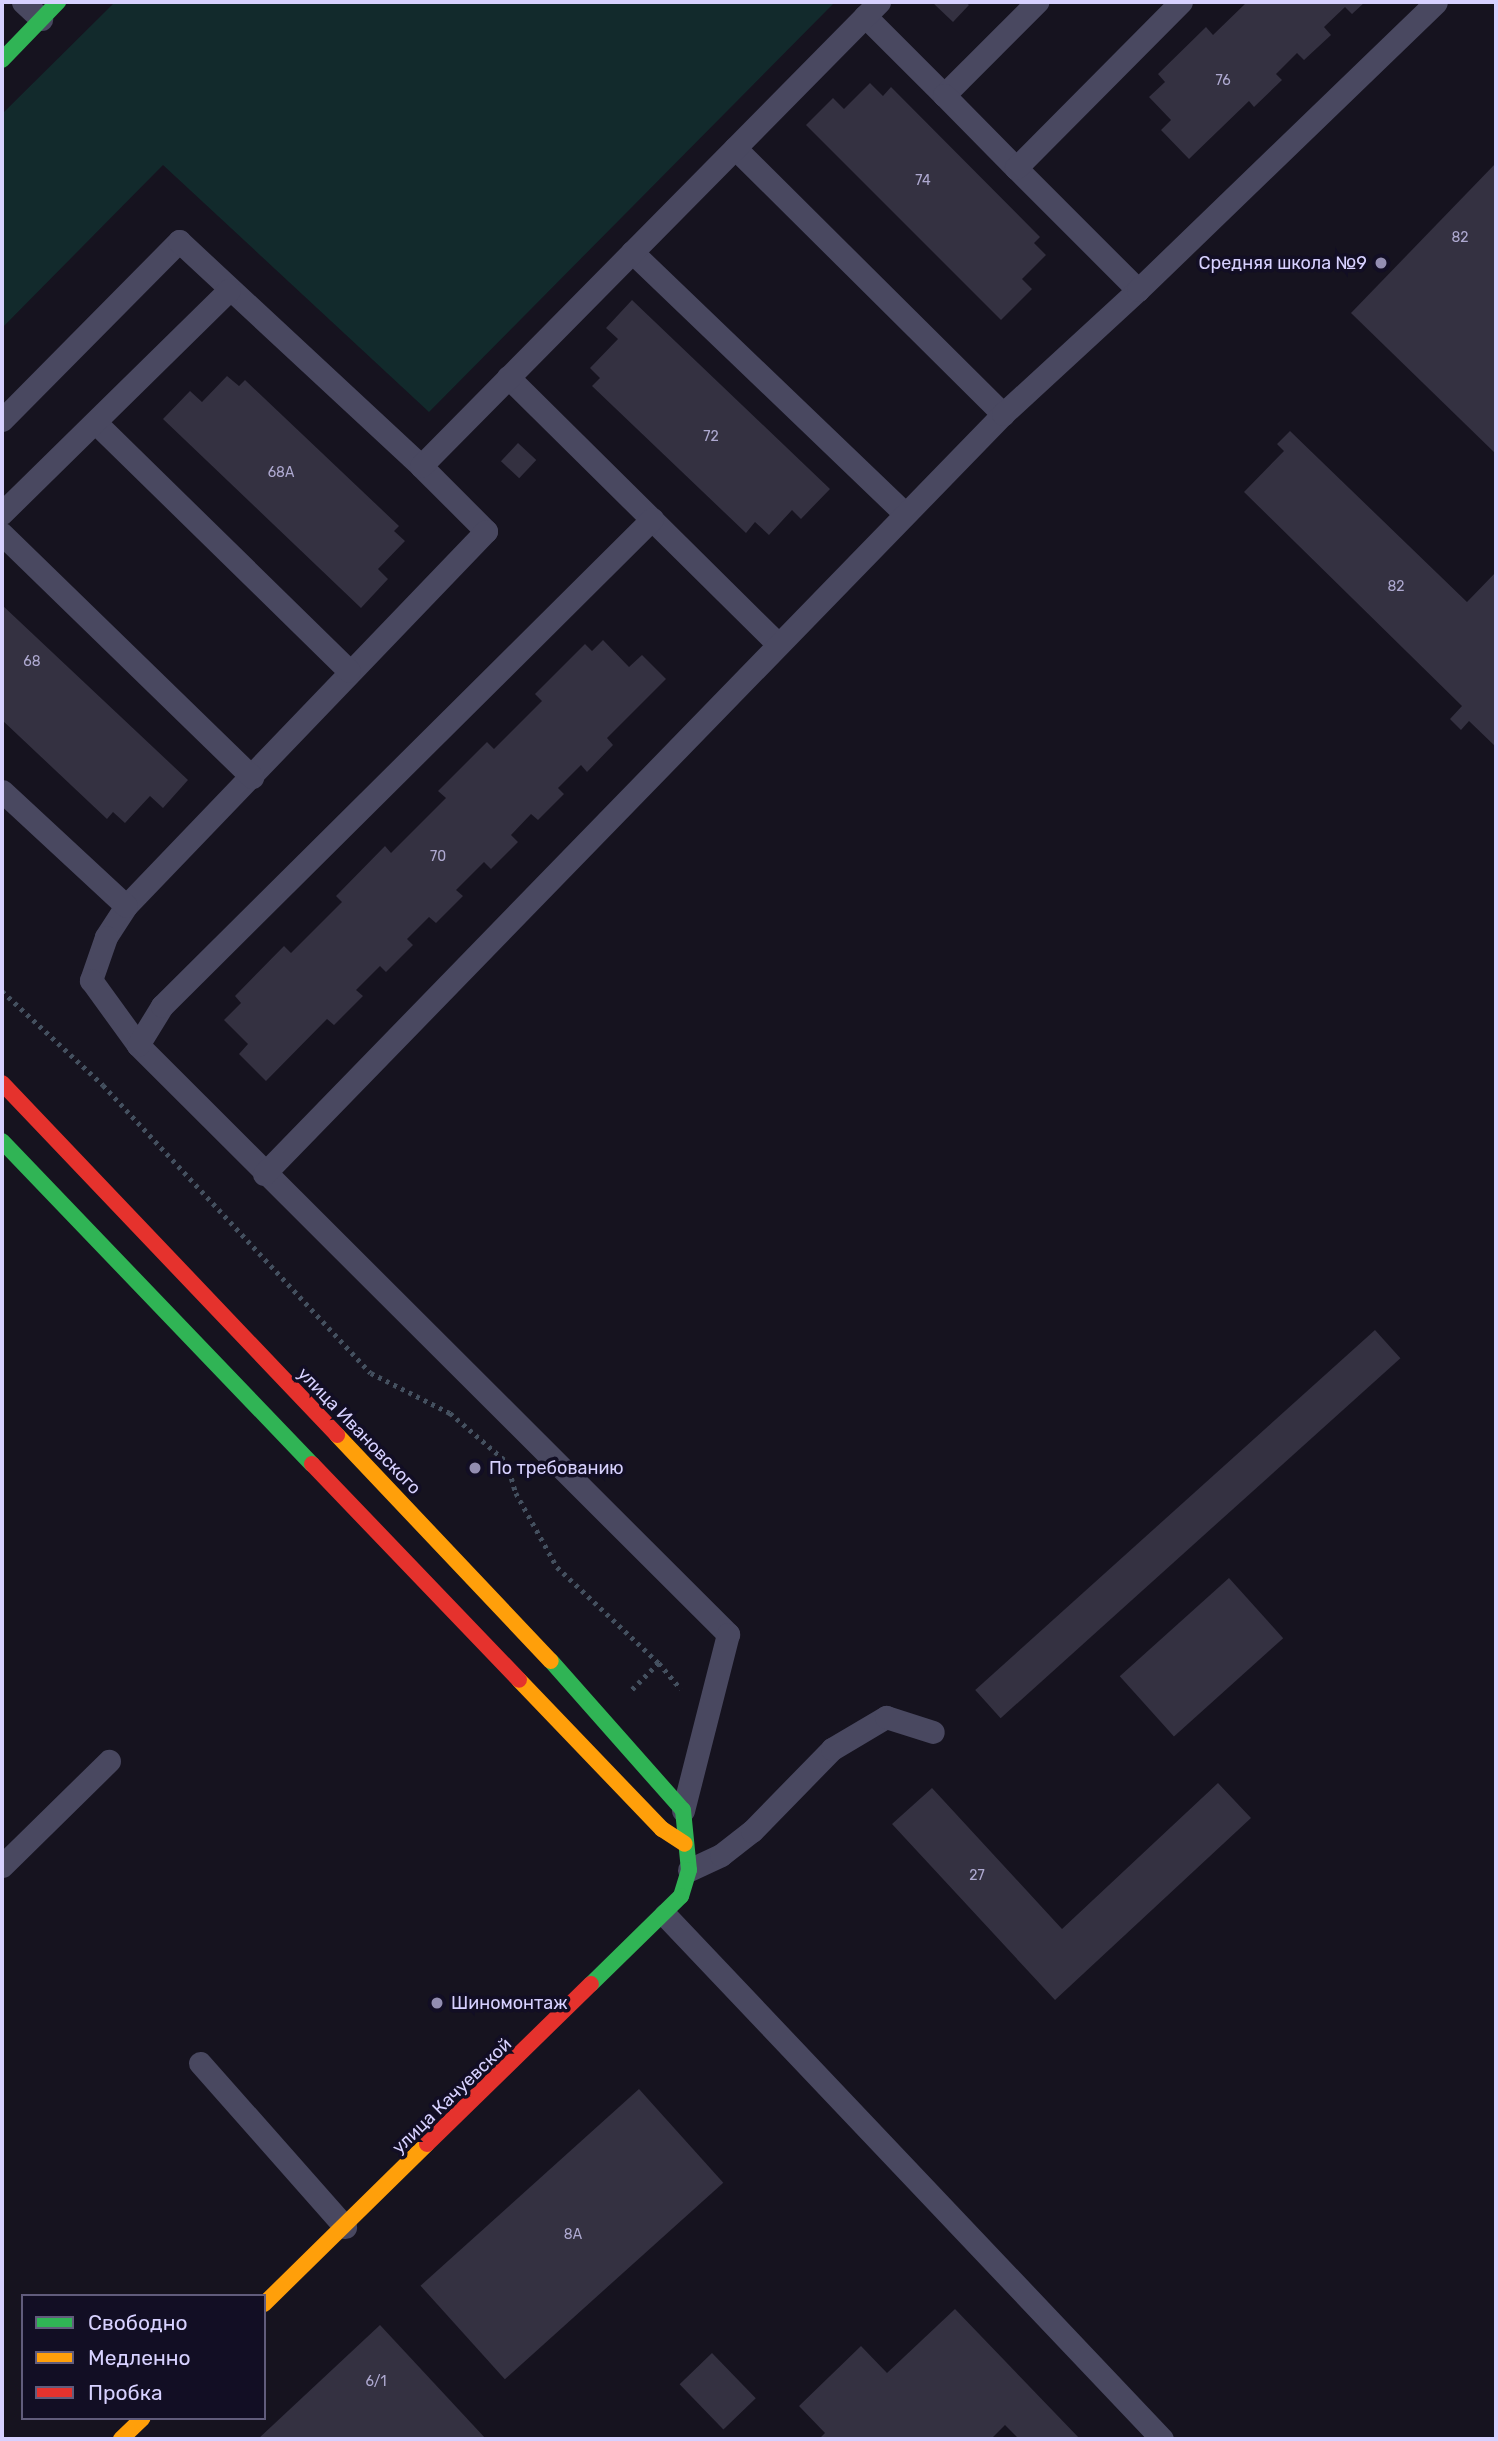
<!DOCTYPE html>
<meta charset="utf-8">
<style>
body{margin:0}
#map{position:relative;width:1498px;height:2441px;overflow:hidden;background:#16131f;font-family:Rubik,sans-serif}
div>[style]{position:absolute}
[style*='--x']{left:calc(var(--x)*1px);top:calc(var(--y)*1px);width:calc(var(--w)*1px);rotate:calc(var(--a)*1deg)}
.green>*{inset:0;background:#122a2c}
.building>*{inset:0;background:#343141;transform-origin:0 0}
.path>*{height:4.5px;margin-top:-2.25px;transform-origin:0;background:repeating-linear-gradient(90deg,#44505f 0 3.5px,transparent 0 8.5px)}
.lane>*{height:23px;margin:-11.5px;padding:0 11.5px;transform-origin:11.5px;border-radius:11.5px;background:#494860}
.fast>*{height:16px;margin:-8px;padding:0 8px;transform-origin:8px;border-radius:8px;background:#30b455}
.slow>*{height:16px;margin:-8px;padding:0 8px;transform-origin:8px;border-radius:8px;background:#ff9f0a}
.jam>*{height:16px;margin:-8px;padding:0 8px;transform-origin:8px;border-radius:8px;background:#e5322d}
.dots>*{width:19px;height:19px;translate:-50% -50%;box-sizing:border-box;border:4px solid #120e24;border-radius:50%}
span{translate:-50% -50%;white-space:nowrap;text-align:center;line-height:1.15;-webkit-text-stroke:7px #120e24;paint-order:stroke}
.number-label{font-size:14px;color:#aea9d0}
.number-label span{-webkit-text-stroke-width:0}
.poi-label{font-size:18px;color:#d7d1ff}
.right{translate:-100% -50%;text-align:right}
.left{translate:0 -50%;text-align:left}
.street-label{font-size:18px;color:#d7d1ff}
.frame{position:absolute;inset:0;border:4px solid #d7d1ff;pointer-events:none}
.legend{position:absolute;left:21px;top:2294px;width:245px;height:126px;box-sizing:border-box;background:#120e24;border:2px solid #615c7c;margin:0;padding:9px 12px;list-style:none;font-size:21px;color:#d7d1ff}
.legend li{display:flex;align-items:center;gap:14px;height:35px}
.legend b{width:35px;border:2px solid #615c7c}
</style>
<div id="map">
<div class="green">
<i style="clip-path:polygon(115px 2px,835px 2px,429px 412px,163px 165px,2px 328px,2px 114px)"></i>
</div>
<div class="building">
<i style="clip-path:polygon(932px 2px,965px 2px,969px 5px,953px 22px)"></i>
<i style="clip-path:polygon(1247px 2px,1365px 2px,1352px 14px,1345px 7px,1324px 27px,1331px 35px,1304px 60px,1297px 53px,1276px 74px,1282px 80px,1254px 107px,1249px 101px,1189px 159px,1161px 130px,1171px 120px,1149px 97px,1165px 82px,1158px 74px,1206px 27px,1213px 35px)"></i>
<i style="clip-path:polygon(870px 83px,883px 96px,891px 87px,1040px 237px,1034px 243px,1046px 255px,1022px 279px,1032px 289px,1001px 320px,806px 125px,833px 98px,844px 109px)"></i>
<i style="clip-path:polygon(1496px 163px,1496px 454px,1351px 313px)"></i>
<i style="clip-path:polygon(632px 300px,830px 489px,801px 519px,792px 510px,769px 535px,755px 522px,746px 533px,592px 386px,600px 378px,590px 368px,618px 339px,606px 328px)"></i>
<i style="clip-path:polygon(227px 376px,239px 386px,245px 380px,399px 526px,394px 531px,405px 541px,378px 569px,388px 579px,361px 608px,163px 419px,190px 391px,202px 402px)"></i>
<i style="clip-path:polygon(1290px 431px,1467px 602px,1496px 572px,1496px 747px,1469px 721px,1461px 730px,1450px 719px,1462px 706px,1244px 492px,1284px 451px,1277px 444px)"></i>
<i style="left:518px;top:443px;width:25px;height:25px;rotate:43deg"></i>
<i style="clip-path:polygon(2px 605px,188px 780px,163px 808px,150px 796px,125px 823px,113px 812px,107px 819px,2px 720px)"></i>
<i style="clip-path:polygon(603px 640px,629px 667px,642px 655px,666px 679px,607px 738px,613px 745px,587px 772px,581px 765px,558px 788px,564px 794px,538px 820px,531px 814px,511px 835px,518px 842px,491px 869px,484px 862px,456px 890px,463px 896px,436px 923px,429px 917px,407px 939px,413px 945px,386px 972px,380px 966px,356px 990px,363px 996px,334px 1025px,327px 1019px,266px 1081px,239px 1054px,248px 1044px,224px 1020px,241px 1003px,235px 996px,284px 946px,291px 953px,342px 902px,336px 896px,385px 846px,391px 853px,446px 798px,438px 791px,487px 742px,494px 749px,542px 701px,535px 694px,585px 644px,592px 651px)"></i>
<i style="left:1375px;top:1330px;width:38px;height:538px;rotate:48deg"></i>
<i style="left:1229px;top:1578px;width:81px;height:147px;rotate:48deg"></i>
<i style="clip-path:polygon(1218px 1783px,1251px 1818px,1055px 2000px,892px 1824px,932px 1788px,1062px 1929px)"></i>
<i style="left:639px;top:2089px;width:126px;height:294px;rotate:48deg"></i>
<i style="clip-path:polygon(955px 2309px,1080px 2439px,1019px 2439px,1005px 2425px,991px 2439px,819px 2439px,825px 2433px,799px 2406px,861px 2346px,887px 2373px)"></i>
<i style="clip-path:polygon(380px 2325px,486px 2439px,258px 2439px)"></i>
<i style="left:712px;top:2353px;width:63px;height:45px;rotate:46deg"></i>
</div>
<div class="path">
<i style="--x:2;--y:991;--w:138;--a:42.9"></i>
<i style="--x:103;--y:1085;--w:393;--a:47.1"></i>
<i style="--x:371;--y:1373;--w:89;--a:26.9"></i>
<i style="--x:450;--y:1413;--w:75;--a:40.7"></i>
<i style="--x:507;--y:1462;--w:32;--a:74"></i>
<i style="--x:516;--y:1493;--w:85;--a:61"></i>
<i style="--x:557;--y:1567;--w:140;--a:43.3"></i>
<i style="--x:659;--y:1663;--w:40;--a:135"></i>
<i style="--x:659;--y:1663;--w:34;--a:50"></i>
</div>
<div class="lane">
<i style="--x:23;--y:2;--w:25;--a:43"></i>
<i style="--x:865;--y:16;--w:112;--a:45"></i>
<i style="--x:944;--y:95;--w:132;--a:-45"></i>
<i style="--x:944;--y:95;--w:103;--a:45.4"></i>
<i style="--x:735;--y:148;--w:378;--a:44.8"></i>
<i style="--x:632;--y:252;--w:378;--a:43.8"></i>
<i style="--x:1138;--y:290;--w:173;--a:-135"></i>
<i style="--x:1016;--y:168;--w:234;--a:-45.2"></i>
<i style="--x:508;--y:377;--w:380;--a:44.7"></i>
<i style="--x:2;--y:420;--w:252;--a:-45.3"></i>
<i style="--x:179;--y:241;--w:330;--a:42.9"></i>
<i style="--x:421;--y:466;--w:92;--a:45"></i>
<i style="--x:486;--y:531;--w:520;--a:133.83"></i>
<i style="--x:126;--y:906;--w:37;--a:123"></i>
<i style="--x:106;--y:937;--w:46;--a:109.2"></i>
<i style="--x:91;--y:980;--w:80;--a:54.1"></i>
<i style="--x:138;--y:1045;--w:834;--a:44.95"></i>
<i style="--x:728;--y:1634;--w:182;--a:104.3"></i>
<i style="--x:96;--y:423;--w:354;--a:44.4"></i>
<i style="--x:421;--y:466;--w:652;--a:-45.37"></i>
<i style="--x:2;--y:513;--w:318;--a:-44.5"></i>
<i style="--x:2;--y:534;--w:349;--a:44.2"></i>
<i style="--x:2;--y:791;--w:169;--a:42.8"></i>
<i style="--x:138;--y:1045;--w:46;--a:-58.4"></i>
<i style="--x:162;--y:1006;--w:691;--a:-44.82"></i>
<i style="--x:264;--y:1174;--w:1060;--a:-45.8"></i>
<i style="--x:1003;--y:414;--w:183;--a:-42.6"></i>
<i style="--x:1138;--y:290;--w:414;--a:-44"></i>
<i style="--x:2;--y:1866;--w:150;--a:-44.5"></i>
<i style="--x:689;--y:1870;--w:35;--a:-25"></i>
<i style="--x:721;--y:1855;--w:39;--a:-38"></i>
<i style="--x:752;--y:1831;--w:115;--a:-45.7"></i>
<i style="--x:832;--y:1749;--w:63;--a:-30.7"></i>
<i style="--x:886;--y:1717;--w:49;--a:17.7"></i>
<i style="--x:665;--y:1915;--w:722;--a:46.51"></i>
<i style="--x:200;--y:2063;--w:219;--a:48.5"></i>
</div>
<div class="fast">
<i style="--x:2;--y:60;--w:81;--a:-46"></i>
<i style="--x:2;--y:1141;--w:448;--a:46.2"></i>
<i style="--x:551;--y:1661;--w:199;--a:48.5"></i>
<i style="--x:683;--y:1810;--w:60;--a:84.3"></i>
<i style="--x:689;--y:1870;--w:27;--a:107"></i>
<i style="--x:681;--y:1896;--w:126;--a:135.6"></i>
</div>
<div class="slow">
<i style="--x:337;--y:1435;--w:311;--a:46.6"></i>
<i style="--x:519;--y:1680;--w:207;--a:46.2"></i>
<i style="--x:662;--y:1829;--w:27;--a:33"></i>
<i style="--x:264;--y:2304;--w:228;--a:-44.5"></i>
<i style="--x:121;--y:2439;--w:30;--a:-44"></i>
</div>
<div class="jam">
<i style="--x:2;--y:1083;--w:486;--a:46.4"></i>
<i style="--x:312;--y:1464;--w:299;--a:46.2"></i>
<i style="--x:427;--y:2144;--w:229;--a:-44.3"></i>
</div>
<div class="dots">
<i style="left:1381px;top:263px;background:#938eb1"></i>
<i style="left:475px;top:1468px;background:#938eb1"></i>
<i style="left:437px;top:2003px;background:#938eb1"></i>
</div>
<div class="number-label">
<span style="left:1223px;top:81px">76</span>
<span style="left:923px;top:181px">74</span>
<span style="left:1460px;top:238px">82</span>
<span style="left:711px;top:437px">72</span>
<span style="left:281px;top:473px">68А</span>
<span style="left:1396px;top:587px">82</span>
<span style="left:32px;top:662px">68</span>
<span style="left:438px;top:857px">70</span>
<span style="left:977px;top:1876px">27</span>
<span style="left:573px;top:2235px">8А</span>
<span style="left:376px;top:2382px">6/1</span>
</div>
<div class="poi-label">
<span class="right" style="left:1367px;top:263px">Средняя школа №9</span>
<span class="left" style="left:489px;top:1468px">По требованию</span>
<span class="left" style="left:451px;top:2003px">Шиномонтаж</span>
</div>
<div class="street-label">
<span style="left:359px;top:1431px;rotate:46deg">улица Ивановского</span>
<span style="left:452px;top:2096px;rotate:-44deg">улица Качуевской</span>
</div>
<div class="frame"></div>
<ul class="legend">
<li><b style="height:9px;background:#30b455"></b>Свободно</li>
<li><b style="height:9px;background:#ff9f0a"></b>Медленно</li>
<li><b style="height:9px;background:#e5322d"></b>Пробка</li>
</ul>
</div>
